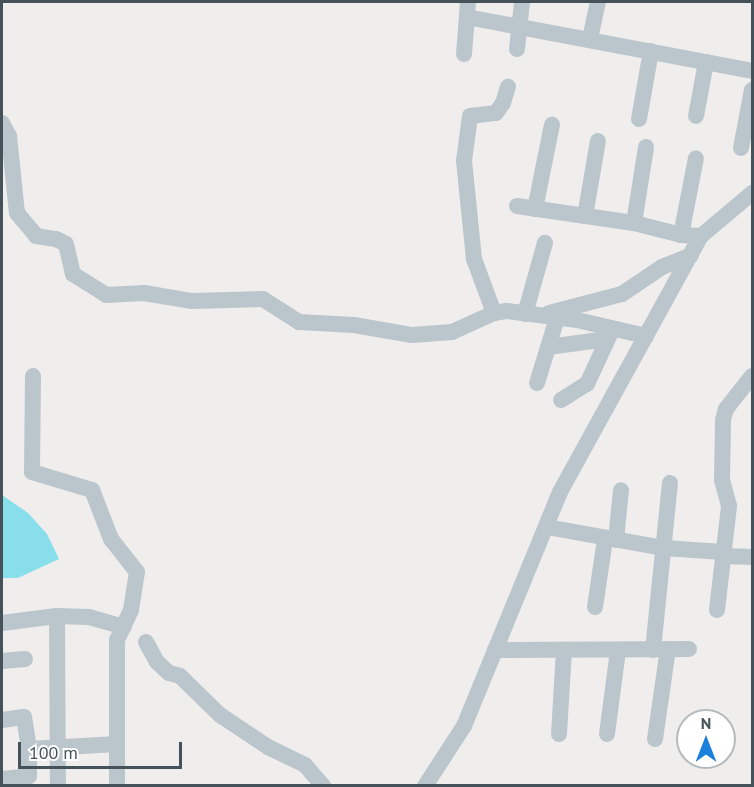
<!DOCTYPE html>
<style>
body{margin:0}
#map{position:relative;width:754px;height:787px;overflow:hidden;background:#f0eded;font-family:"PT Sans",sans-serif}
div>[style]{position:absolute}
[style*='--x']{left:calc(var(--x)*1px);top:calc(var(--y)*1px);width:calc(var(--w)*1px);rotate:calc(var(--a)*1deg)}
.water>*{inset:0;background:#88dfeb}
.minor>*{height:16px;margin:-8px;padding:0 8px;transform-origin:8px;border-radius:8px;background:#bbc6cc}
span{translate:-50% -50%;white-space:nowrap;text-align:center;line-height:1.15;-webkit-text-stroke:4.5px #fff;paint-order:stroke}
.frame{position:absolute;inset:0;border:3px solid #46525a;pointer-events:none}
.north{position:absolute;left:676px;top:709px;width:60px;height:60px;box-sizing:border-box;background:#fff;border:2px solid #b5babd;border-radius:50%;rotate:0deg;font-size:16px;font-weight:700;line-height:24px;text-align:center;color:#46525a}
.north::after{content:'';display:block;margin:auto;width:21px;height:27px;background:#1a80dc;clip-path:polygon(50% 0,100% 100%,50% 72%,0 100%)}
.scale{position:absolute;left:18px;top:742px;width:164px;height:27px;box-sizing:border-box;border:3px solid #46525a;border-top:0;padding-left:8px;font-size:18px;line-height:21px;white-space:nowrap;color:#46525a;-webkit-text-stroke:4px #fff;paint-order:stroke}
</style>
<div id="map">
<div class="water">
<i style="clip-path:polygon(2px 495px,28px 513px,47px 534px,59px 559px,18px 578px,2px 578px)"></i>
</div>
<div class="minor">
<i style="--x:467;--y:17;--w:290;--a:10.7"></i>
<i style="--x:590;--y:39;--w:38;--a:-78"></i>
<i style="--x:517;--y:49;--w:47;--a:-83.9"></i>
<i style="--x:464;--y:54;--w:52;--a:-85.6"></i>
<i style="--x:696;--y:116;--w:55;--a:-79.5"></i>
<i style="--x:639;--y:119;--w:69;--a:-80"></i>
<i style="--x:2;--y:123;--w:15;--a:62"></i>
<i style="--x:9;--y:136;--w:77;--a:84.1"></i>
<i style="--x:17;--y:213;--w:30;--a:50"></i>
<i style="--x:36;--y:236;--w:20;--a:9"></i>
<i style="--x:56;--y:239;--w:11;--a:27"></i>
<i style="--x:66;--y:244;--w:31;--a:77"></i>
<i style="--x:73;--y:274;--w:39;--a:32"></i>
<i style="--x:106;--y:295;--w:38;--a:-3"></i>
<i style="--x:144;--y:293;--w:49;--a:9.5"></i>
<i style="--x:192;--y:301;--w:71;--a:-1.6"></i>
<i style="--x:263;--y:299;--w:43;--a:32.6"></i>
<i style="--x:299;--y:322;--w:55;--a:3.1"></i>
<i style="--x:354;--y:325;--w:59;--a:9.8"></i>
<i style="--x:412;--y:335;--w:40;--a:-4.3"></i>
<i style="--x:452;--y:332;--w:46;--a:-24.3"></i>
<i style="--x:494;--y:313;--w:13;--a:-9"></i>
<i style="--x:507;--y:311;--w:71;--a:7.3"></i>
<i style="--x:577;--y:320;--w:71;--a:13.1"></i>
<i style="--x:741;--y:148;--w:59;--a:-79.3"></i>
<i style="--x:517;--y:206;--w:118;--a:8.3"></i>
<i style="--x:634;--y:223;--w:49;--a:14.3"></i>
<i style="--x:681;--y:235;--w:20;--a:3"></i>
<i style="--x:535;--y:209;--w:86;--a:-78.6"></i>
<i style="--x:585;--y:216;--w:76;--a:-80.2"></i>
<i style="--x:634;--y:223;--w:77;--a:-81"></i>
<i style="--x:681;--y:235;--w:78;--a:-79"></i>
<i style="--x:494;--y:313;--w:58;--a:-110.3"></i>
<i style="--x:474;--y:259;--w:99;--a:-95.8"></i>
<i style="--x:464;--y:161;--w:45;--a:-82.4"></i>
<i style="--x:470;--y:116;--w:26;--a:-7"></i>
<i style="--x:496;--y:113;--w:12;--a:-55"></i>
<i style="--x:503;--y:103;--w:17;--a:-73"></i>
<i style="--x:549;--y:313;--w:75;--a:-14.6"></i>
<i style="--x:622;--y:294;--w:48;--a:-34"></i>
<i style="--x:662;--y:267;--w:31;--a:-22"></i>
<i style="--x:525;--y:314;--w:74;--a:-74.3"></i>
<i style="--x:548;--y:347;--w:60;--a:-7.7"></i>
<i style="--x:33;--y:376;--w:96;--a:90.6"></i>
<i style="--x:32;--y:472;--w:63;--a:16.7"></i>
<i style="--x:92;--y:490;--w:53;--a:68.8"></i>
<i style="--x:111;--y:539;--w:42;--a:51.8"></i>
<i style="--x:137;--y:572;--w:38;--a:99"></i>
<i style="--x:131;--y:610;--w:33;--a:115"></i>
<i style="--x:117;--y:640;--w:146;--a:90"></i>
<i style="--x:537;--y:383;--w:68;--a:-72.9"></i>
<i style="--x:561;--y:400;--w:31;--a:-32"></i>
<i style="--x:587;--y:384;--w:60;--a:-65.2"></i>
<i style="--x:547;--y:527;--w:119;--a:10.2"></i>
<i style="--x:664;--y:548;--w:59;--a:3.9"></i>
<i style="--x:616;--y:540;--w:50;--a:-84.3"></i>
<i style="--x:723;--y:556;--w:29;--a:2"></i>
<i style="--x:595;--y:607;--w:69;--a:-81.6"></i>
<i style="--x:717;--y:610;--w:105;--a:-83.4"></i>
<i style="--x:729;--y:506;--w:27;--a:-105"></i>
<i style="--x:722;--y:480;--w:60;--a:-89"></i>
<i style="--x:723;--y:420;--w:11;--a:-75"></i>
<i style="--x:726;--y:409;--w:42;--a:-51.8"></i>
<i style="--x:57;--y:616;--w:170;--a:89.7"></i>
<i style="--x:2;--y:623;--w:55;--a:-7.3"></i>
<i style="--x:57;--y:616;--w:32;--a:2"></i>
<i style="--x:89;--y:617;--w:36;--a:16"></i>
<i style="--x:146;--y:642;--w:23;--a:61"></i>
<i style="--x:157;--y:662;--w:16;--a:43"></i>
<i style="--x:169;--y:673;--w:11;--a:15"></i>
<i style="--x:180;--y:676;--w:56;--a:44.3"></i>
<i style="--x:220;--y:715;--w:58;--a:33.7"></i>
<i style="--x:268;--y:747;--w:41;--a:25.9"></i>
<i style="--x:305;--y:765;--w:28;--a:49"></i>
<i style="--x:495;--y:650;--w:194;--a:-0.3"></i>
<i style="--x:653;--y:650;--w:168;--a:-84.2"></i>
<i style="--x:2;--y:661;--w:23;--a:-5"></i>
<i style="--x:2;--y:720;--w:22;--a:-8"></i>
<i style="--x:24;--y:717;--w:32;--a:81"></i>
<i style="--x:559;--y:734;--w:83;--a:-86.6"></i>
<i style="--x:607;--y:734;--w:85;--a:-82.5"></i>
<i style="--x:655;--y:739;--w:91;--a:-81.8"></i>
<i style="--x:2;--y:779;--w:27;--a:-6"></i>
<i style="--x:29;--y:776;--w:27;--a:-90"></i>
<i style="--x:29;--y:749;--w:88;--a:-3.3"></i>
<i style="--x:425;--y:786;--w:72;--a:-57"></i>
<i style="--x:464;--y:726;--w:253;--a:-67.7"></i>
<i style="--x:560;--y:492;--w:292;--a:-61.2"></i>
<i style="--x:701;--y:236;--w:67;--a:-40.1"></i>
</div>
<div class="frame"></div>
<div class="north">N</div>
<div class="scale">100 m</div>
</div>
